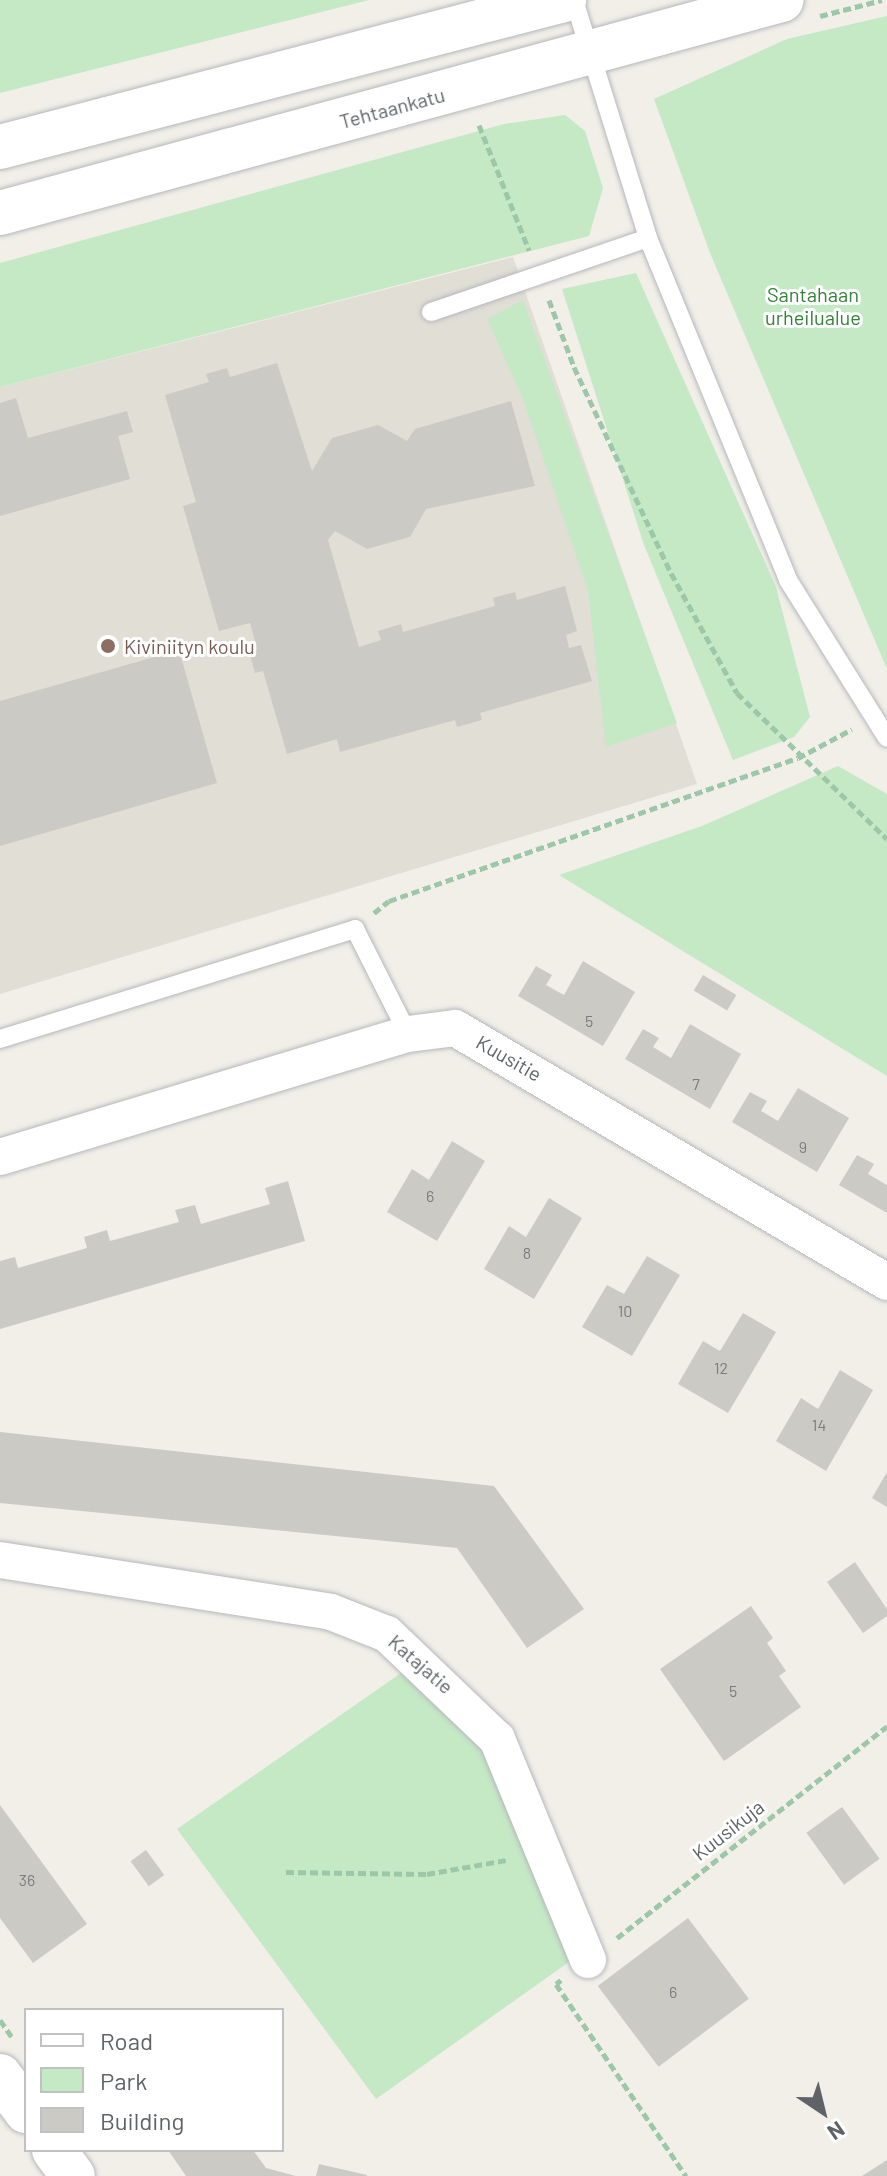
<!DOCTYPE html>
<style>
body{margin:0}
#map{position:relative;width:887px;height:2176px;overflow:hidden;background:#f1efe8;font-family:Barlow,sans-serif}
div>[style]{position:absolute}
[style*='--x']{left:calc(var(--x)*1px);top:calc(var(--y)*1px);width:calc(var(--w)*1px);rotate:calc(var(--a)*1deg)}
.education>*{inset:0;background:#e1ded6}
.green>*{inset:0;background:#c5e8c5}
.building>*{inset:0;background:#cccac5;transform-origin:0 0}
.path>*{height:5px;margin-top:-2.5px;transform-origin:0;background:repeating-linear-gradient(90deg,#9cc7a9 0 8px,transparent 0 12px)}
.roads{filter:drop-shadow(0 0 2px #b5b8bc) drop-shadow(0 0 2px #b5b8bc)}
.lane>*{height:18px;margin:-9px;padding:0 9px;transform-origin:9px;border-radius:9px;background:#fff}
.street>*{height:36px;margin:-18px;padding:0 18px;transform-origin:18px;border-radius:18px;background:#fff}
.secondary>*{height:44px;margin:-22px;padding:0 22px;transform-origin:22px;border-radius:22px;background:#fff}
.dots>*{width:22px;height:22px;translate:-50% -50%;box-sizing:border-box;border:4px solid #fff;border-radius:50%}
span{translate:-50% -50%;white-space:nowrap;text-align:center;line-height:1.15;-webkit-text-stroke:6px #fff;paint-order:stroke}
.number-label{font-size:16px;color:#7a7d7f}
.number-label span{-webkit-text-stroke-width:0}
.street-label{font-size:20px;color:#5f6368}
.park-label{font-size:20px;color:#348238}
.education-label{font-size:20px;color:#785e54}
.left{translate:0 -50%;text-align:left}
.legend{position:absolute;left:24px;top:2008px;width:260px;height:144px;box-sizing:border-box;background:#fff;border:2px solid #bfc1c3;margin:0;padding:10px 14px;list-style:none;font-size:24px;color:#5f6368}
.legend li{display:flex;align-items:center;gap:16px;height:40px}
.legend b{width:40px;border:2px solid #bfc1c3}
.north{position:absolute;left:783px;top:2072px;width:80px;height:80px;-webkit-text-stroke:6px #fff;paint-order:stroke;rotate:145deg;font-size:22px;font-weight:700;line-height:32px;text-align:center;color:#5f6368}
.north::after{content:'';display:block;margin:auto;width:28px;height:36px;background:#5f6368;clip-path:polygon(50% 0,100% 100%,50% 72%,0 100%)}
</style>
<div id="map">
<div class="education">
<i style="clip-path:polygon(513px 257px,697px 784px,0 994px,0 387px)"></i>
</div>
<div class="green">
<i style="clip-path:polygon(0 0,369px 0,0 93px)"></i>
<i style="clip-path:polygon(887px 16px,887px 669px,710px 253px,654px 99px,787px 39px)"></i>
<i style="clip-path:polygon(565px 115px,585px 131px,603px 188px,589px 236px,0 387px,0 263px,504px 124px)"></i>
<i style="clip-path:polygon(636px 273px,776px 587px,810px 717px,794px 737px,733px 760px,644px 545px,562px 289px)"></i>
<i style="clip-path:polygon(523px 300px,677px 723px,606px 747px,588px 591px,523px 399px,487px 319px)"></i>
<i style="clip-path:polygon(838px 766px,887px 794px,887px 1076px,559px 875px,702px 826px)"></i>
<i style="clip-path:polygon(401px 1673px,482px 1750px,500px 1778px,576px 1957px,376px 2099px,177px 1829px)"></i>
</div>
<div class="building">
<i style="clip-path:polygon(277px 363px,312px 471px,332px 438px,378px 425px,407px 441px,415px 429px,511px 401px,535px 486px,426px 509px,410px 537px,367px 549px,335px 531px,328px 540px,359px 647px,381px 640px,378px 631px,401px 624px,403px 632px,495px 606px,493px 598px,515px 592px,517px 600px,565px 586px,577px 631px,566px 635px,569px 648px,581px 645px,592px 681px,480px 713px,482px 720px,457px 727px,455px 720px,340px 752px,337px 739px,287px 754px,263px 671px,255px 673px,249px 651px,257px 649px,250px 623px,219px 631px,183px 506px,196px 502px,165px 395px,209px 382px,206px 374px,227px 368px,230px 377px)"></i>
<i style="clip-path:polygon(16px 398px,28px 438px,127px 411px,133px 432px,118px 436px,130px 479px,0 516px,0 403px)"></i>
<i style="clip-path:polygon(179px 650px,217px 783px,0 846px,0 701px)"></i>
<i style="clip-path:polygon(583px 961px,635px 992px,603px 1046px,518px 996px,536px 966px,552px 975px,546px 985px,564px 995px)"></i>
<i style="left:703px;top:975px;width:39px;height:18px;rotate:31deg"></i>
<i style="clip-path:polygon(690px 1024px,741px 1054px,710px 1109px,625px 1059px,643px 1029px,659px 1038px,653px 1047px,671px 1058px)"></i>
<i style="clip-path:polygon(798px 1088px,849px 1118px,817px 1172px,732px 1122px,750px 1092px,767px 1101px,761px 1111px,778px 1121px)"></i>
<i style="clip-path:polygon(452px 1141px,485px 1161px,437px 1241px,387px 1212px,412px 1169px,429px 1180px)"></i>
<i style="clip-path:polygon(857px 1155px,874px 1164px,868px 1174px,887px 1185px,887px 1213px,839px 1185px)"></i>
<i style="clip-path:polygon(288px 1181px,305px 1241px,0 1329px,0 1261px,15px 1257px,18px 1268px,87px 1248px,84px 1237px,107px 1230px,110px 1241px,179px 1222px,175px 1210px,195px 1205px,201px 1224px,270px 1204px,265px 1188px)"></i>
<i style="clip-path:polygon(549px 1198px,582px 1218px,534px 1299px,484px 1269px,509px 1226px,526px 1237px)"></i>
<i style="clip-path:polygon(647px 1256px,680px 1275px,632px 1356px,582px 1327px,607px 1285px,624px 1294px)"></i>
<i style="clip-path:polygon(743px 1313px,776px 1332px,728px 1413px,678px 1384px,703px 1341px,720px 1351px)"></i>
<i style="clip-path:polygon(840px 1370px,873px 1390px,826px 1471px,776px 1441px,801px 1398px,818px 1409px)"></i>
<i style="clip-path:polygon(0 1432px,494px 1486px,584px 1609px,527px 1648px,457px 1548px,0 1503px)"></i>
<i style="clip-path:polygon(887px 1472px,887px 1507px,872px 1498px)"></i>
<i style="clip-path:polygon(855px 1562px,887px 1609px,887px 1616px,863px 1633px,827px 1582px)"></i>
<i style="clip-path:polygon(751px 1606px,773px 1638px,767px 1643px,786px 1671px,779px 1676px,801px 1707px,724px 1761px,660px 1669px)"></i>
<i style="clip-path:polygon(0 1805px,87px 1924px,33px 1963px,0 1918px)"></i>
<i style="left:842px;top:1807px;width:64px;height:44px;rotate:54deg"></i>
<i style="left:146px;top:1850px;width:31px;height:19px;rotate:54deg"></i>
<i style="left:688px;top:1918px;width:101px;height:113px;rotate:53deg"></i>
<i style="clip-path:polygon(168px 2150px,253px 2150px,266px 2168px,296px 2176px,186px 2176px)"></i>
<i style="clip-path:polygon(887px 2160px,887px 2176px,862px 2176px)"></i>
<i style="clip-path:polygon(319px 2164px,367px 2175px,367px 2176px,316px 2176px)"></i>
</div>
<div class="path">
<i style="--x:820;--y:16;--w:64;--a:-14.5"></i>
<i style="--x:479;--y:125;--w:135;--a:68.2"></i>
<i style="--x:549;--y:300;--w:72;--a:69.5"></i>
<i style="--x:574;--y:367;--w:228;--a:64.8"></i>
<i style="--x:671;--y:573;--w:137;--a:61.2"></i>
<i style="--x:737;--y:693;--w:209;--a:44.2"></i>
<i style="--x:374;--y:913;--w:19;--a:-39"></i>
<i style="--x:389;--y:901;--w:433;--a:-19.3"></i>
<i style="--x:798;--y:758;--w:61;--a:-28.2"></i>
<i style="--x:286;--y:1872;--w:141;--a:0.8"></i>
<i style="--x:427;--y:1874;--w:80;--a:-10"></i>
<i style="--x:617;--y:1938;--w:343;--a:-38.1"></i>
<i style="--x:561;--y:1980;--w:6;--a:141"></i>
<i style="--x:556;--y:1984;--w:232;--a:55.9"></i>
<i style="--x:0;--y:2020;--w:21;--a:55"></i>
</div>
<div class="roads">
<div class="lane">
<i style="--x:574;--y:0;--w:249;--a:72.7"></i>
<i style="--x:648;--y:238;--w:370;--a:67.7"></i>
<i style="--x:788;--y:580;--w:186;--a:57.9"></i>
<i style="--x:431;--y:312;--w:229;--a:-18.8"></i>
<i style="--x:0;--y:1039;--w:372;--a:-17.2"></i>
<i style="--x:355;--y:929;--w:118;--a:63.2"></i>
</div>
<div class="street">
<i style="--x:0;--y:1157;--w:426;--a:-16.8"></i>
<i style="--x:408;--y:1034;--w:47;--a:-7.3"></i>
<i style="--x:455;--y:1028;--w:501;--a:30.45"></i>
<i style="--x:0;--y:1560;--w:335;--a:8.9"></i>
<i style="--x:331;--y:1612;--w:60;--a:21.4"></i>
<i style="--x:387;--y:1634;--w:152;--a:43.7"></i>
<i style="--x:497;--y:1739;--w:239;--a:67.6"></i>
</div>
<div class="secondary">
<i style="--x:0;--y:147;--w:583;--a:-14.61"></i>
<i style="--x:0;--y:213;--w:810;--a:-15.24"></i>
<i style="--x:0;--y:2076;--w:44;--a:53.4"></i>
<i style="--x:54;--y:2150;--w:32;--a:54"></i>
</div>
</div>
<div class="dots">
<i style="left:108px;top:646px;background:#8d6e63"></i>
</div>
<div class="number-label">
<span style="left:589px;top:1021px">5</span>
<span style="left:696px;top:1084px">7</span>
<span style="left:803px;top:1147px">9</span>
<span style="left:430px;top:1196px">6</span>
<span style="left:527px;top:1253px">8</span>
<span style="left:625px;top:1311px">10</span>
<span style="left:721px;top:1368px">12</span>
<span style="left:819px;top:1425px">14</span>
<span style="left:733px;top:1691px">5</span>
<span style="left:27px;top:1880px">36</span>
<span style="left:673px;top:1992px">6</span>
</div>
<div class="street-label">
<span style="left:392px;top:108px;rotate:-15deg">Tehtaankatu</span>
<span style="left:509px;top:1058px;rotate:30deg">Kuusitie</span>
<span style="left:421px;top:1664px;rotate:41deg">Katajatie</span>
<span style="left:728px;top:1830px;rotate:-38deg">Kuusikuja</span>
</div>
<div class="park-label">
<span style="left:813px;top:306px">Santahaan<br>urheilualue</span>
</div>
<div class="education-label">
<span class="left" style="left:124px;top:646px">Kiviniityn koulu</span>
</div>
<ul class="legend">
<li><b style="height:10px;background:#fff"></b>Road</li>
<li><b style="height:22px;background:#c5e8c5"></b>Park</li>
<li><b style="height:22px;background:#cccac5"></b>Building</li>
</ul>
<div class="north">N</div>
</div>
